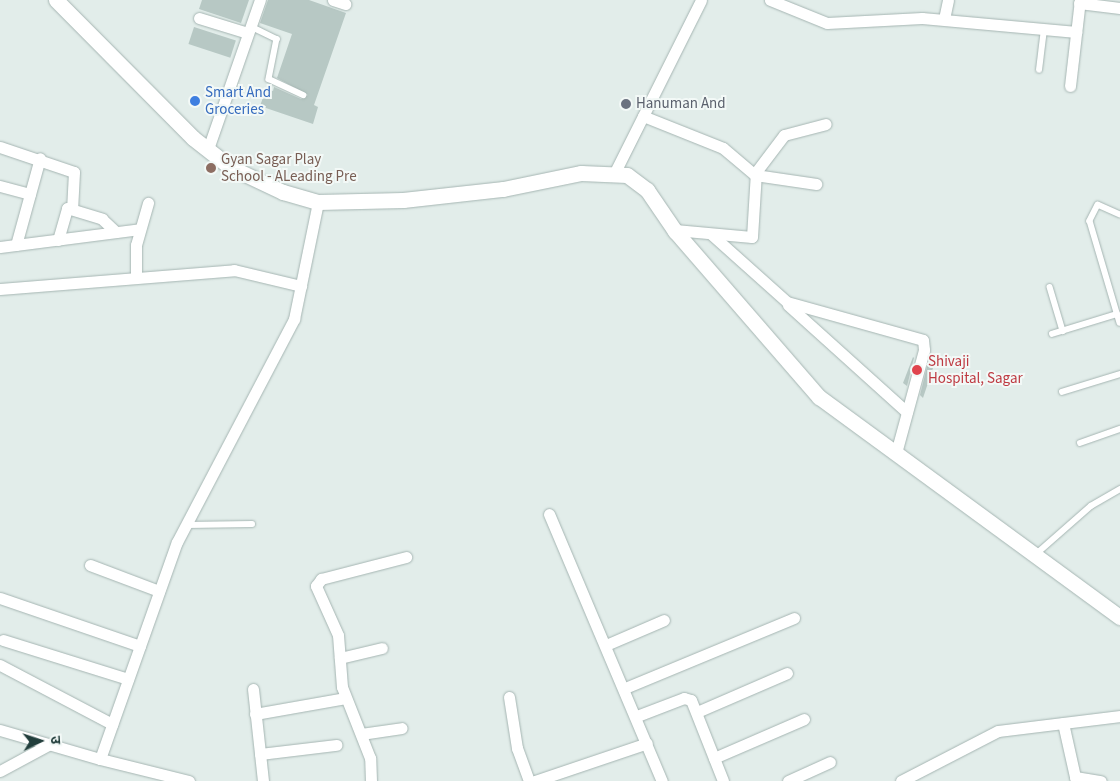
<!DOCTYPE html>
<meta charset="utf-8">
<style>
body{margin:0}
#map{position:relative;width:1120px;height:781px;overflow:hidden;background:#e2edea;font-family:"Source Sans 3","Noto Sans Devanagari",sans-serif}
div>[style]{position:absolute}
[style*='--x']{left:calc(var(--x)*1px);top:calc(var(--y)*1px);width:calc(var(--w)*1px);rotate:calc(var(--a)*1deg)}
.building>*{inset:0;background:#b7c8c4;transform-origin:0 0}
.roads{filter:drop-shadow(0 0 1px #a5b5b2) drop-shadow(0 0 1px #a5b5b2)}
.service>*{height:5.5px;margin:-2.75px;padding:0 2.75px;transform-origin:2.75px;border-radius:2.75px;background:#fff}
.minor>*{height:11px;margin:-5.5px;padding:0 5.5px;transform-origin:5.5px;border-radius:5.5px;background:#fff}
.secondary>*{height:15px;margin:-7.5px;padding:0 7.5px;transform-origin:7.5px;border-radius:7.5px;background:#fff}
.dots>*{width:14px;height:14px;translate:-50% -50%;box-sizing:border-box;border:2px solid #f3f9f7;border-radius:50%}
span{translate:-50% -50%;white-space:nowrap;text-align:center;line-height:1.15;-webkit-text-stroke:4px #f3f9f7;paint-order:stroke}
.shop-label{font-size:15px;color:#366cbe}
.left{translate:0 -50%;text-align:left}
.worship-label{font-size:15px;color:#5b616d}
.education-label{font-size:15px;color:#785e54}
.health-label{font-size:15px;color:#be3a42}
.north{position:absolute;left:15px;top:716px;width:50px;height:50px;-webkit-text-stroke:4px #f3f9f7;paint-order:stroke;rotate:86deg;font-size:14px;font-weight:700;line-height:20px;text-align:center;color:#223e3c}
.north::after{content:'';display:block;margin:auto;width:18px;height:22px;background:#223e3c;clip-path:polygon(50% 0,100% 100%,50% 72%,0 100%)}
</style>
<div id="map">
<div class="building">
<i style="clip-path:polygon(202px 0,249px 0,241px 23px,199px 9px)"></i>
<i style="clip-path:polygon(268px 0,309px 0,346px 13px,314px 105px,318px 107px,313px 124px,260px 106px,266px 89px,273px 91px,274px 87px,301px 99px,308px 95px,277px 78px,292px 34px,260px 23px)"></i>
<i style="left:194px;top:27px;width:44px;height:18px;rotate:18deg"></i>
<i style="clip-path:polygon(913px 357px,914px 358px,907px 386px,903px 383px)"></i>
<i style="clip-path:polygon(928px 363px,934px 365px,923px 398px,920px 395px)"></i>
</div>
<div class="roads">
<div class="service">
<i style="--x:250;--y:26;--w:30;--a:26"></i>
<i style="--x:277;--y:39;--w:41;--a:101.3"></i>
<i style="--x:269;--y:79;--w:38;--a:25"></i>
<i style="--x:1039;--y:70;--w:41;--a:-83"></i>
<i style="--x:1120;--y:215;--w:24;--a:-156"></i>
<i style="--x:1098;--y:205;--w:18;--a:117"></i>
<i style="--x:1090;--y:221;--w:106;--a:73.6"></i>
<i style="--x:1050;--y:287;--w:46;--a:73.5"></i>
<i style="--x:1052;--y:334;--w:68;--a:-17.1"></i>
<i style="--x:1062;--y:392;--w:61;--a:-17.2"></i>
<i style="--x:1080;--y:443;--w:42;--a:-19.3"></i>
<i style="--x:187;--y:525;--w:65;--a:-0.9"></i>
<i style="--x:1035;--y:555;--w:74;--a:-41.2"></i>
<i style="--x:1091;--y:506;--w:34;--a:-30"></i>
</div>
<div class="minor">
<i style="--x:333;--y:0;--w:13;--a:18"></i>
<i style="--x:770;--y:0;--w:61;--a:22"></i>
<i style="--x:827;--y:23;--w:95;--a:-3"></i>
<i style="--x:922;--y:18;--w:155;--a:5.2"></i>
<i style="--x:1079;--y:3;--w:41;--a:7"></i>
<i style="--x:199;--y:18;--w:51;--a:17"></i>
<i style="--x:944;--y:19;--w:19;--a:-78"></i>
<i style="--x:1070;--y:86;--w:87;--a:-83.4"></i>
<i style="--x:643;--y:116;--w:86;--a:21.8"></i>
<i style="--x:723;--y:148;--w:42;--a:40.2"></i>
<i style="--x:755;--y:175;--w:62;--a:8.4"></i>
<i style="--x:0;--y:147;--w:78;--a:18.7"></i>
<i style="--x:74;--y:172;--w:37;--a:93"></i>
<i style="--x:208;--y:149;--w:158;--a:-70.8"></i>
<i style="--x:615;--y:172;--w:192;--a:-63.4"></i>
<i style="--x:0;--y:186;--w:31;--a:15"></i>
<i style="--x:675;--y:230;--w:77;--a:5.2"></i>
<i style="--x:752;--y:237;--w:65;--a:-86.5"></i>
<i style="--x:756;--y:172;--w:46;--a:-52.9"></i>
<i style="--x:784;--y:135;--w:43;--a:-14.7"></i>
<i style="--x:711;--y:234;--w:102;--a:41.8"></i>
<i style="--x:787;--y:302;--w:141;--a:15.6"></i>
<i style="--x:923;--y:340;--w:10;--a:84"></i>
<i style="--x:924;--y:350;--w:107;--a:105.2"></i>
<i style="--x:58;--y:240;--w:33;--a:-74"></i>
<i style="--x:67;--y:208;--w:37;--a:17"></i>
<i style="--x:102;--y:219;--w:19;--a:43"></i>
<i style="--x:16;--y:245;--w:90;--a:-74.6"></i>
<i style="--x:0;--y:247;--w:141;--a:-7.3"></i>
<i style="--x:136;--y:277;--w:32;--a:-90"></i>
<i style="--x:136;--y:245;--w:44;--a:-74.1"></i>
<i style="--x:0;--y:289;--w:235;--a:-4.6"></i>
<i style="--x:234;--y:270;--w:69;--a:13.4"></i>
<i style="--x:788;--y:305;--w:160;--a:42"></i>
<i style="--x:549;--y:514;--w:290;--a:67.1"></i>
<i style="--x:90;--y:565;--w:74;--a:20.6"></i>
<i style="--x:0;--y:598;--w:148;--a:18.9"></i>
<i style="--x:3;--y:640;--w:131;--a:17.3"></i>
<i style="--x:606;--y:645;--w:63;--a:-23.3"></i>
<i style="--x:340;--y:658;--w:43;--a:-13.4"></i>
<i style="--x:0;--y:665;--w:127;--a:27.8"></i>
<i style="--x:625;--y:688;--w:183;--a:-22.5"></i>
<i style="--x:253;--y:689;--w:93;--a:83.8"></i>
<i style="--x:509;--y:697;--w:52;--a:81.1"></i>
<i style="--x:517;--y:748;--w:35;--a:70"></i>
<i style="--x:697;--y:712;--w:98;--a:-23.4"></i>
<i style="--x:255;--y:714;--w:92;--a:-10"></i>
<i style="--x:637;--y:716;--w:50;--a:-21"></i>
<i style="--x:684;--y:698;--w:7;--a:16"></i>
<i style="--x:691;--y:700;--w:87;--a:68.4"></i>
<i style="--x:1063;--y:723;--w:59;--a:77.4"></i>
<i style="--x:0;--y:730;--w:104;--a:16.2"></i>
<i style="--x:361;--y:734;--w:41;--a:-8.3"></i>
<i style="--x:260;--y:754;--w:77;--a:-6.8"></i>
<i style="--x:714;--y:758;--w:98;--a:-23.4"></i>
<i style="--x:0;--y:771;--w:57;--a:-28.4"></i>
<i style="--x:1075;--y:777;--w:26;--a:9"></i>
<i style="--x:189;--y:781;--w:92;--a:-166.1"></i>
<i style="--x:100;--y:759;--w:230;--a:-70.5"></i>
<i style="--x:177;--y:542;--w:252;--a:-62.3"></i>
<i style="--x:294;--y:319;--w:119;--a:-78.4"></i>
<i style="--x:371;--y:781;--w:23;--a:-92"></i>
<i style="--x:370;--y:758;--w:76;--a:-111.5"></i>
<i style="--x:342;--y:687;--w:52;--a:-94.4"></i>
<i style="--x:338;--y:635;--w:54;--a:-114.2"></i>
<i style="--x:316;--y:586;--w:9;--a:-54"></i>
<i style="--x:321;--y:579;--w:88;--a:-14.5"></i>
<i style="--x:535;--y:781;--w:118;--a:-18.7"></i>
<i style="--x:788;--y:781;--w:46;--a:-24.3"></i>
<i style="--x:901;--y:781;--w:109;--a:-27.3"></i>
<i style="--x:998;--y:731;--w:123;--a:-7"></i>
</div>
<div class="secondary">
<i style="--x:56;--y:0;--w:194;--a:45.2"></i>
<i style="--x:193;--y:138;--w:47;--a:38.1"></i>
<i style="--x:230;--y:167;--w:59;--a:25.3"></i>
<i style="--x:283;--y:192;--w:36;--a:16"></i>
<i style="--x:318;--y:202;--w:85;--a:-1.3"></i>
<i style="--x:403;--y:200;--w:101;--a:-6.3"></i>
<i style="--x:503;--y:189;--w:80;--a:-11.6"></i>
<i style="--x:581;--y:173;--w:46;--a:2.5"></i>
<i style="--x:627;--y:175;--w:25;--a:37"></i>
<i style="--x:647;--y:190;--w:50;--a:55.7"></i>
<i style="--x:675;--y:231;--w:220;--a:49.1"></i>
<i style="--x:819;--y:397;--w:373;--a:36.2"></i>
</div>
</div>
<div class="dots">
<i style="left:195px;top:101px;background:#3f7fe0"></i>
<i style="left:626px;top:104px;background:#6b7280"></i>
<i style="left:211px;top:168px;background:#8d6e63"></i>
<i style="left:917px;top:370px;background:#e0444e"></i>
</div>
<div class="shop-label">
<span class="left" style="left:205px;top:101px">Smart And<br>Groceries</span>
</div>
<div class="worship-label">
<span class="left" style="left:636px;top:104px">Hanuman And</span>
</div>
<div class="education-label">
<span class="left" style="left:221px;top:168px">Gyan Sagar Play<br>School - ALeading Pre</span>
</div>
<div class="health-label">
<span class="left" style="left:928px;top:370px">Shivaji<br>Hospital, Sagar</span>
</div>
<div class="north">उ</div>
</div>
